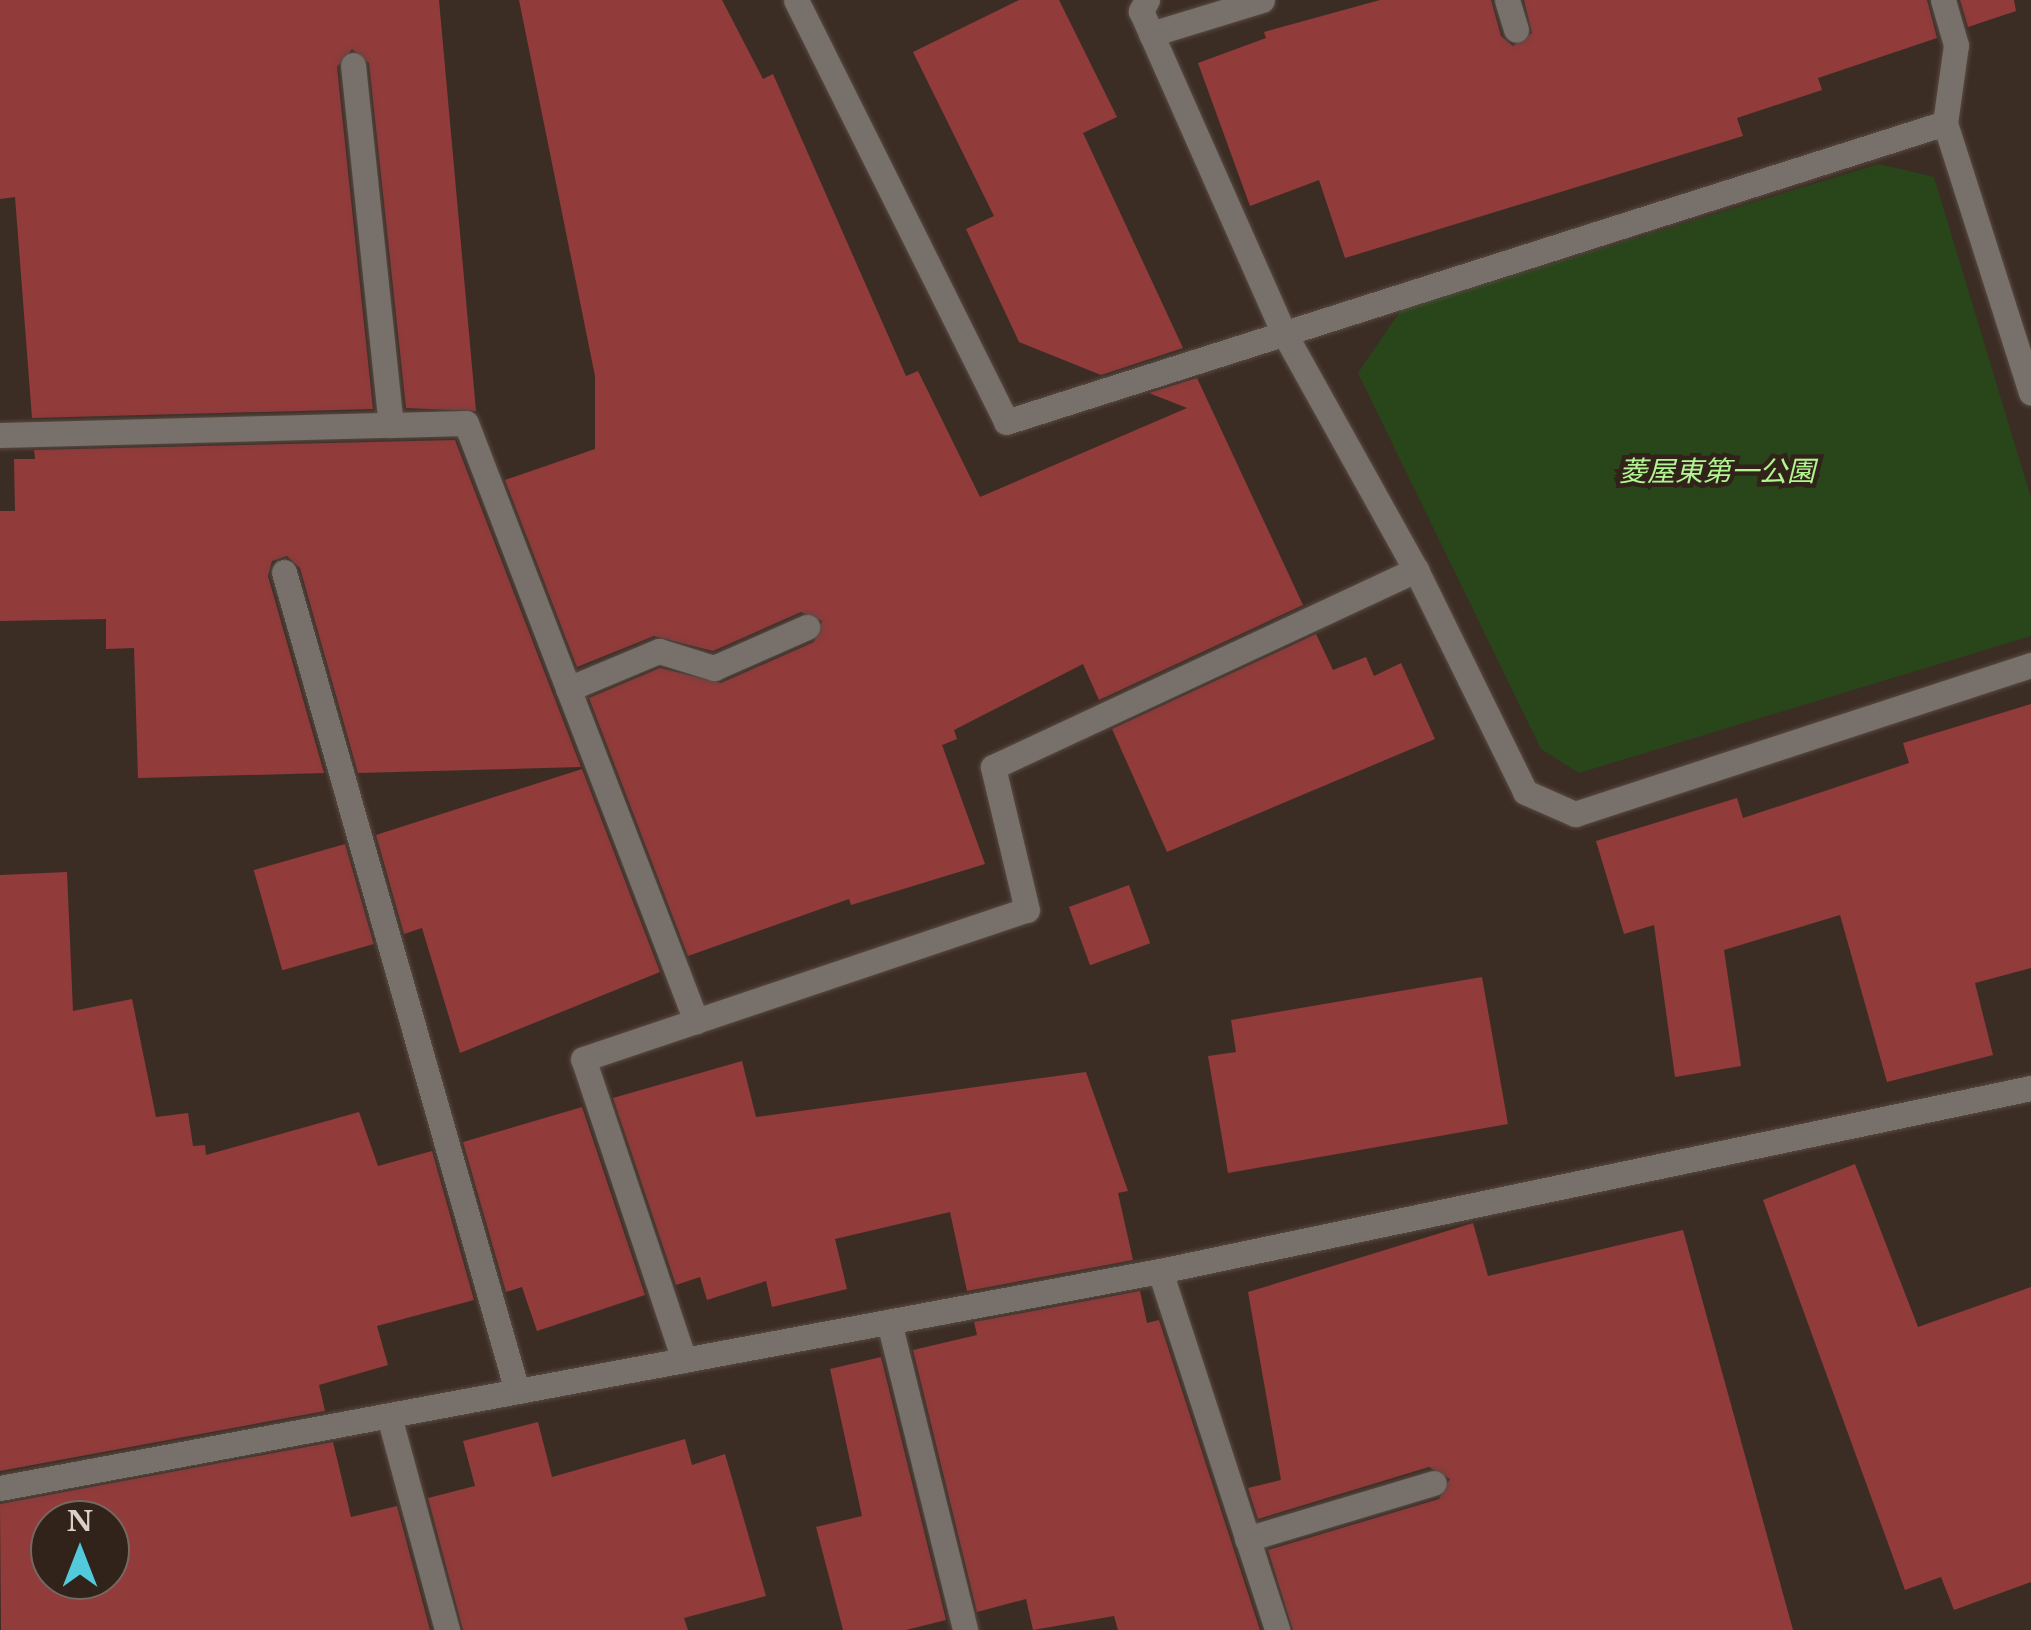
<!DOCTYPE html>
<meta charset="utf-8">
<style>
body{margin:0}
#map{position:relative;width:2031px;height:1630px;overflow:hidden;background:#3c2d24;font-family:"Libre Baskerville","Noto Sans JP",serif}
div>[style]{position:absolute}
[style*='--x']{left:calc(var(--x)*1px);top:calc(var(--y)*1px);width:calc(var(--w)*1px);rotate:calc(var(--a)*1deg)}
.green>*{inset:0;background:#284619}
.building>*{inset:0;background:#913b3b;transform-origin:0 0}
.roads{filter:drop-shadow(0 0 2px #584a42) drop-shadow(0 0 2px #584a42)}
.minor>*{height:25px;margin:-12.5px;padding:0 12.5px;transform-origin:12.5px;border-radius:12.5px;background:#78706b}
span{translate:-50% -50%;white-space:nowrap;text-align:center;line-height:1.15;-webkit-text-stroke:9px #32231a;paint-order:stroke}
.park-label{font-size:28px;color:#b2f692;font-style:italic}
.north{position:absolute;left:30px;top:1500px;width:100px;height:100px;box-sizing:border-box;background:#32231a;border:2px solid #756860;border-radius:50%;rotate:0deg;font-size:28px;font-weight:700;line-height:40px;text-align:center;color:#dad0ca}
.north::after{content:'';display:block;margin:auto;width:35px;height:45px;background:#53cadc;clip-path:polygon(50% 0,100% 100%,50% 72%,0 100%)}
</style>
<div id="map">
<div class="green">
<i style="clip-path:polygon(1879px 164px,1934px 177px,2031px 498px,2031px 636px,1579px 773px,1541px 749px,1358px 373px,1401px 310px)"></i>
</div>
<div class="building">
<i style="clip-path:polygon(0 0,439px 0,476px 411px,406px 408px,369px 63px,352px 49px,337px 67px,373px 409px,32px 418px,15px 197px,0 199px)"></i>
<i style="clip-path:polygon(519px 0,722px 0,763px 79px,773px 74px,906px 376px,918px 371px,980px 497px,1187px 408px,1149px 393px,1197px 378px,1303px 605px,1099px 700px,1083px 664px,954px 730px,957px 739px,942px 745px,985px 864px,851px 905px,849px 899px,688px 956px,589px 698px,660px 668px,721px 683px,814px 642px,822px 621px,801px 612px,713px 651px,654px 636px,577px 667px,505px 480px,595px 449px,595px 376px)"></i>
<i style="clip-path:polygon(1019px 0,1059px 0,1117px 117px,1083px 133px,1183px 348px,1101px 375px,1019px 342px,966px 229px,994px 216px,913px 52px)"></i>
<i style="clip-path:polygon(1380px 0,1491px 0,1501px 36px,1513px 46px,1532px 33px,1524px 0,1927px 0,1937px 38px,1818px 78px,1822px 90px,1737px 118px,1743px 136px,1345px 258px,1319px 180px,1250px 206px,1198px 63px,1266px 38px,1264px 32px)"></i>
<i style="clip-path:polygon(1960px 0,2014px 0,2016px 11px,1968px 27px)"></i>
<i style="clip-path:polygon(455px 440px,581px 767px,358px 773px,300px 568px,287px 556px,272px 561px,268px 576px,324px 773px,138px 778px,134px 648px,106px 649px,106px 619px,0 621px,0 511px,15px 511px,14px 459px,35px 459px,34px 450px)"></i>
<i style="clip-path:polygon(1316px 634px,1333px 670px,1366px 657px,1374px 676px,1401px 663px,1435px 739px,1167px 852px,1112px 729px)"></i>
<i style="clip-path:polygon(2031px 704px,2031px 968px,1975px 983px,1993px 1055px,1887px 1082px,1840px 915px,1724px 950px,1741px 1066px,1675px 1077px,1654px 925px,1624px 934px,1596px 841px,1737px 798px,1743px 818px,1909px 763px,1903px 743px)"></i>
<i style="clip-path:polygon(582px 769px,660px 972px,460px 1053px,422px 928px,404px 934px,376px 835px)"></i>
<i style="left:345px;top:844px;width:104px;height:95px;rotate:74deg"></i>
<i style="clip-path:polygon(67px 872px,73px 1011px,132px 999px,156px 1117px,188px 1113px,193px 1146px,205px 1145px,206px 1155px,359px 1112px,378px 1166px,432px 1151px,474px 1300px,377px 1326px,388px 1365px,319px 1385px,325px 1411px,0 1471px,0 875px)"></i>
<i style="left:1129px;top:885px;width:62px;height:64px;rotate:70deg"></i>
<i style="clip-path:polygon(1482px 977px,1508px 1124px,1228px 1173px,1208px 1056px,1236px 1052px,1231px 1020px)"></i>
<i style="clip-path:polygon(742px 1061px,756px 1117px,1086px 1072px,1128px 1191px,1118px 1193px,1133px 1260px,967px 1291px,950px 1212px,835px 1239px,847px 1289px,772px 1307px,766px 1281px,707px 1300px,700px 1277px,676px 1285px,613px 1098px)"></i>
<i style="clip-path:polygon(582px 1107px,645px 1295px,537px 1331px,522px 1287px,506px 1292px,463px 1142px)"></i>
<i style="clip-path:polygon(1855px 1164px,1918px 1327px,2031px 1287px,2031px 1582px,1954px 1610px,1941px 1577px,1905px 1590px,1763px 1200px)"></i>
<i style="clip-path:polygon(1473px 1223px,1488px 1276px,1683px 1230px,1793px 1630px,1293px 1630px,1268px 1550px,1439px 1499px,1450px 1479px,1429px 1467px,1258px 1519px,1248px 1488px,1281px 1480px,1248px 1292px)"></i>
<i style="clip-path:polygon(1140px 1291px,1147px 1323px,1159px 1320px,1260px 1630px,1118px 1630px,1114px 1616px,1033px 1630px,1026px 1599px,977px 1612px,913px 1350px,977px 1335px,974px 1322px)"></i>
<i style="clip-path:polygon(881px 1357px,946px 1620px,906px 1630px,843px 1630px,816px 1527px,862px 1516px,830px 1369px)"></i>
<i style="clip-path:polygon(538px 1422px,552px 1477px,685px 1439px,692px 1465px,725px 1454px,766px 1596px,684px 1618px,688px 1630px,463px 1630px,428px 1498px,475px 1486px,463px 1441px)"></i>
<i style="clip-path:polygon(evenodd,333px 1442px,351px 1517px,397px 1506px,430px 1630px,1px 1630px,0 1504px,333px 1442px,50px 1520px,110px 1520px,110px 1580px,50px 1580px,50px 1520px)"></i>
</div>
<div class="roads">
<div class="minor">
<i style="--x:796;--y:0;--w:471;--a:63.5"></i>
<i style="--x:1006;--y:422;--w:985;--a:-17.66"></i>
<i style="--x:1147;--y:0;--w:13;--a:119"></i>
<i style="--x:1141;--y:11;--w:350;--a:66.1"></i>
<i style="--x:1283;--y:331;--w:274;--a:60.9"></i>
<i style="--x:1416;--y:570;--w:247;--a:63.8"></i>
<i style="--x:1525;--y:792;--w:55;--a:23.7"></i>
<i style="--x:1575;--y:814;--w:480;--a:-18.1"></i>
<i style="--x:1507;--y:0;--w:31;--a:73"></i>
<i style="--x:1943;--y:0;--w:47;--a:73.9"></i>
<i style="--x:1956;--y:45;--w:79;--a:98"></i>
<i style="--x:1945;--y:123;--w:283;--a:72.3"></i>
<i style="--x:1151;--y:34;--w:116;--a:-17"></i>
<i style="--x:353;--y:65;--w:362;--a:84"></i>
<i style="--x:391;--y:425;--w:75;--a:-1.5"></i>
<i style="--x:466;--y:423;--w:641;--a:68.96"></i>
<i style="--x:0;--y:435;--w:391;--a:-1.5"></i>
<i style="--x:284;--y:572;--w:851;--a:74.12"></i>
<i style="--x:568;--y:689;--w:99;--a:-22.7"></i>
<i style="--x:659;--y:651;--w:58;--a:17.2"></i>
<i style="--x:714;--y:668;--w:102;--a:-23.8"></i>
<i style="--x:1160;--y:1271;--w:378;--a:71.9"></i>
<i style="--x:889;--y:1322;--w:317;--a:76.1"></i>
<i style="--x:684;--y:1360;--w:317;--a:-108.5"></i>
<i style="--x:583;--y:1059;--w:468;--a:-18.6"></i>
<i style="--x:1027;--y:910;--w:147;--a:-103.4"></i>
<i style="--x:993;--y:767;--w:467;--a:-25"></i>
<i style="--x:389;--y:1416;--w:222;--a:74.8"></i>
<i style="--x:0;--y:1488;--w:1180;--a:-10.6"></i>
<i style="--x:1160;--y:1271;--w:890;--a:-11.87"></i>
<i style="--x:1247;--y:1539;--w:195;--a:-16.7"></i>
</div>
</div>
<div class="park-label">
<span style="left:1717px;top:472px">菱屋東第一公園</span>
</div>
<div class="north">N</div>
</div>
